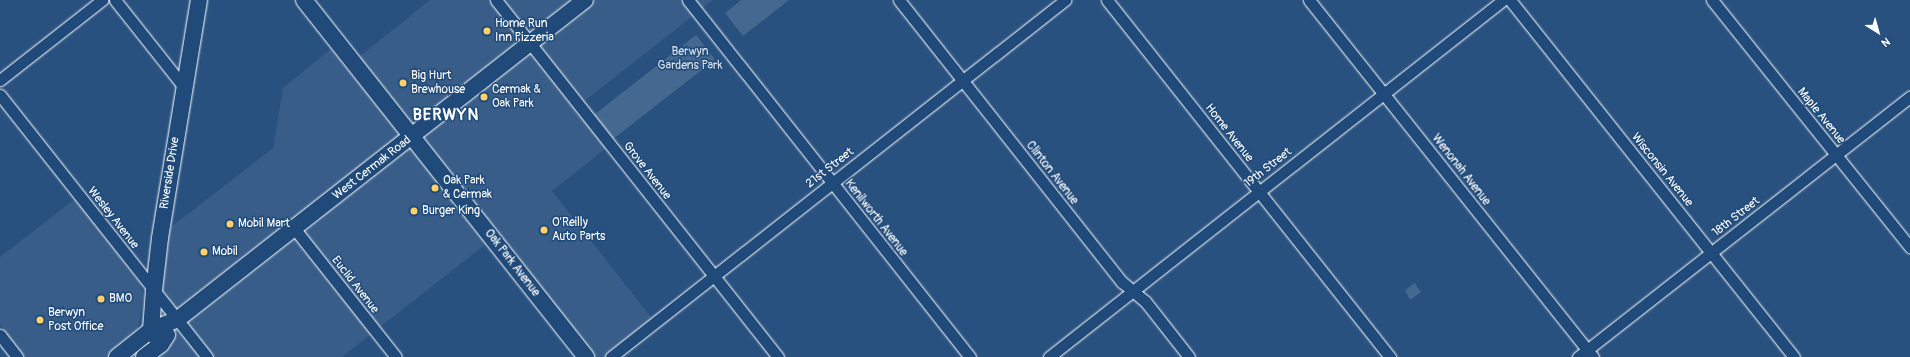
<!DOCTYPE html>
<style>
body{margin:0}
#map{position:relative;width:1910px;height:357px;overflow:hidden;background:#28517f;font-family:Pangolin,sans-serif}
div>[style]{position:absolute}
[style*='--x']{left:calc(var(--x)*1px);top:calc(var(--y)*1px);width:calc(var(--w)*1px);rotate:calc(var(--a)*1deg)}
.built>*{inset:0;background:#375d88}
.green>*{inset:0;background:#446890;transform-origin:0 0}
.roads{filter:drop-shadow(0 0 1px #fff) drop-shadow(0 0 1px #fff)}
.street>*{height:11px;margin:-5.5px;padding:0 5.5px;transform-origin:5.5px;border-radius:5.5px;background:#1f4a7a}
.secondary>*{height:16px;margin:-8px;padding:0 8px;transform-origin:8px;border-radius:8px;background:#1f4a7a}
.dots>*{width:11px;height:11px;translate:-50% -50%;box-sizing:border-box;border:2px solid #1f4a7a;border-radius:50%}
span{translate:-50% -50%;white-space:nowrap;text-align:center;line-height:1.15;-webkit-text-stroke:3px #1f4a7a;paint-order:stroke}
.poi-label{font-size:12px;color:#fff}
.left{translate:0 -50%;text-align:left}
.park-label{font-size:12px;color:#dae1e9}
.street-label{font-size:12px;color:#fff}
.district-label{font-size:16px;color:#fff;font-weight:700;letter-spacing:1px}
.north{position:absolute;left:1858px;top:12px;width:40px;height:40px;-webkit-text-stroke:3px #1f4a7a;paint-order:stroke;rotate:143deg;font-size:11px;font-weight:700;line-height:16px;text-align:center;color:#fff}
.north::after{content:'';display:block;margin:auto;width:14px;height:18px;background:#fff;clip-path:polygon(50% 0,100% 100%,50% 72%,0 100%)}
</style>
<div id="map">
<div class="built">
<i style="clip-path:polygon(430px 0,713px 0,577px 107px,609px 146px,552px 191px,654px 321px,608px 357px,588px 357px,354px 61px)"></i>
<i style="clip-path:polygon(337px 44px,410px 136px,178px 317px,155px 290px,162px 234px,273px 148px,283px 88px)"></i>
<i style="clip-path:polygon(412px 139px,491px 240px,342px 357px,209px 357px,180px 319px)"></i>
<i style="clip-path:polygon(75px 199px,141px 284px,143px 296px,139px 324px,134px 336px,107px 357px,25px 357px,0 325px,0 257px)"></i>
<i style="clip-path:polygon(178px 323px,205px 357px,149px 357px,162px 346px)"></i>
</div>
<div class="green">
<i style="clip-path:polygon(741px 0,789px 0,743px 36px,725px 13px)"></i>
<i style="left:696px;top:35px;width:31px;height:129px;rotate:52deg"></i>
<i style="clip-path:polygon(1416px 282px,1415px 284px,1421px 292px,1410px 300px,1405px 290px)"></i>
</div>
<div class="roads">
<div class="street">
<i style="--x:115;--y:0;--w:111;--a:51.6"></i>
<i style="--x:496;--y:0;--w:455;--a:51.7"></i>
<i style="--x:688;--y:0;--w:455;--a:51.7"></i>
<i style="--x:899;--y:0;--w:360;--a:51.7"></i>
<i style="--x:1122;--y:282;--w:30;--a:40"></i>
<i style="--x:1145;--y:301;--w:71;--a:51.8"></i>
<i style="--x:1107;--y:0;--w:456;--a:51.6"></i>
<i style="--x:1309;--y:0;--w:456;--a:51.5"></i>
<i style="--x:1510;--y:0;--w:456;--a:51.5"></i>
<i style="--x:1712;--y:0;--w:317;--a:51.3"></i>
<i style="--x:0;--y:80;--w:130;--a:-38.1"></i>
<i style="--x:0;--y:95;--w:334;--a:51.7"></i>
<i style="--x:294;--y:228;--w:164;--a:51.7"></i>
<i style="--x:0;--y:335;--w:28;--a:52"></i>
<i style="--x:611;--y:357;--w:578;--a:-38.18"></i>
<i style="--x:1049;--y:357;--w:578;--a:-38.18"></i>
<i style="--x:1578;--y:357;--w:422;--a:-38.1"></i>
</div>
<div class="secondary">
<i style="--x:304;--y:0;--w:455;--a:51.7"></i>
<i style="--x:161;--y:344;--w:17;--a:-126"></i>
<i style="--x:151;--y:330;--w:40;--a:-85.7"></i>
<i style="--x:154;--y:290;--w:52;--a:-83.4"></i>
<i style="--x:160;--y:238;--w:241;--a:-80.7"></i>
<i style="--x:117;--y:357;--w:43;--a:-38.5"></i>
<i style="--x:151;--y:330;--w:29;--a:-22"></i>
<i style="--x:178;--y:319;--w:517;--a:-38.09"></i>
<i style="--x:144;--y:357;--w:21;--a:-37"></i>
<i style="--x:161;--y:344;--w:11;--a:-56"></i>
</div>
</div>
<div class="dots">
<i style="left:487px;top:31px;background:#ffd166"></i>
<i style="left:403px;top:83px;background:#ffd166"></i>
<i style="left:484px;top:97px;background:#ffd166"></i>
<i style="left:435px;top:188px;background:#ffd166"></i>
<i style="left:414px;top:211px;background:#ffd166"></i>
<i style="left:230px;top:224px;background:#ffd166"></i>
<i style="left:544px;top:230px;background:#ffd166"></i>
<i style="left:204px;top:252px;background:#ffd166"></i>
<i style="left:101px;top:299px;background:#ffd166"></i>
<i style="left:40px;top:320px;background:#ffd166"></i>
</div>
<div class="poi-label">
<span class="left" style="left:495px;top:31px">Home Run<br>Inn Pizzeria</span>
<span class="left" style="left:411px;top:83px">Big Hurt<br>Brewhouse</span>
<span class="left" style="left:492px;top:97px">Cermak &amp;<br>Oak Park</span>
<span class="left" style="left:443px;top:188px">Oak Park<br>&amp; Cermak</span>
<span class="left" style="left:422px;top:211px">Burger King</span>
<span class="left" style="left:552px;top:230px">O'Reilly<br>Auto Parts</span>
<span class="left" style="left:238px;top:224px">Mobil Mart</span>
<span class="left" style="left:212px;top:252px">Mobil</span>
<span class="left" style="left:109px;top:299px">BMO</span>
<span class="left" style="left:48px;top:320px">Berwyn<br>Post Office</span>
</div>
<div class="park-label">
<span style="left:690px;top:59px">Berwyn<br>Gardens Park</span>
</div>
<div class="street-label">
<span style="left:1821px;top:116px;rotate:51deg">Maple Avenue</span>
<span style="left:1229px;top:133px;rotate:52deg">Home Avenue</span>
<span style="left:372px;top:168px;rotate:-38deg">West Cermak Road</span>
<span style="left:830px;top:168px;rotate:-38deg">21st Street</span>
<span style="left:1268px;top:168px;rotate:-38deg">19th Street</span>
<span style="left:1461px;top:170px;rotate:52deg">Wenonah Avenue</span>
<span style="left:1662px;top:170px;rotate:51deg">Wisconsin Avenue</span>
<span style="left:647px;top:171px;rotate:52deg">Grove Avenue</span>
<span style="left:170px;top:173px;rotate:-81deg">Riverside Drive</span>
<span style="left:1052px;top:173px;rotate:52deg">Clinton Avenue</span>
<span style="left:1736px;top:217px;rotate:-38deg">18th Street</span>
<span style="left:113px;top:218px;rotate:52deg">Wesley Avenue</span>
<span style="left:876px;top:218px;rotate:52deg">Kenilworth Avenue</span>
<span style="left:512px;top:263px;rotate:52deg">Oak Park Avenue</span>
<span style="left:355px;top:285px;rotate:52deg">Euclid Avenue</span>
</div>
<div class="district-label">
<span style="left:446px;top:115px">BERWYN</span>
</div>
<div class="north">N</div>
</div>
